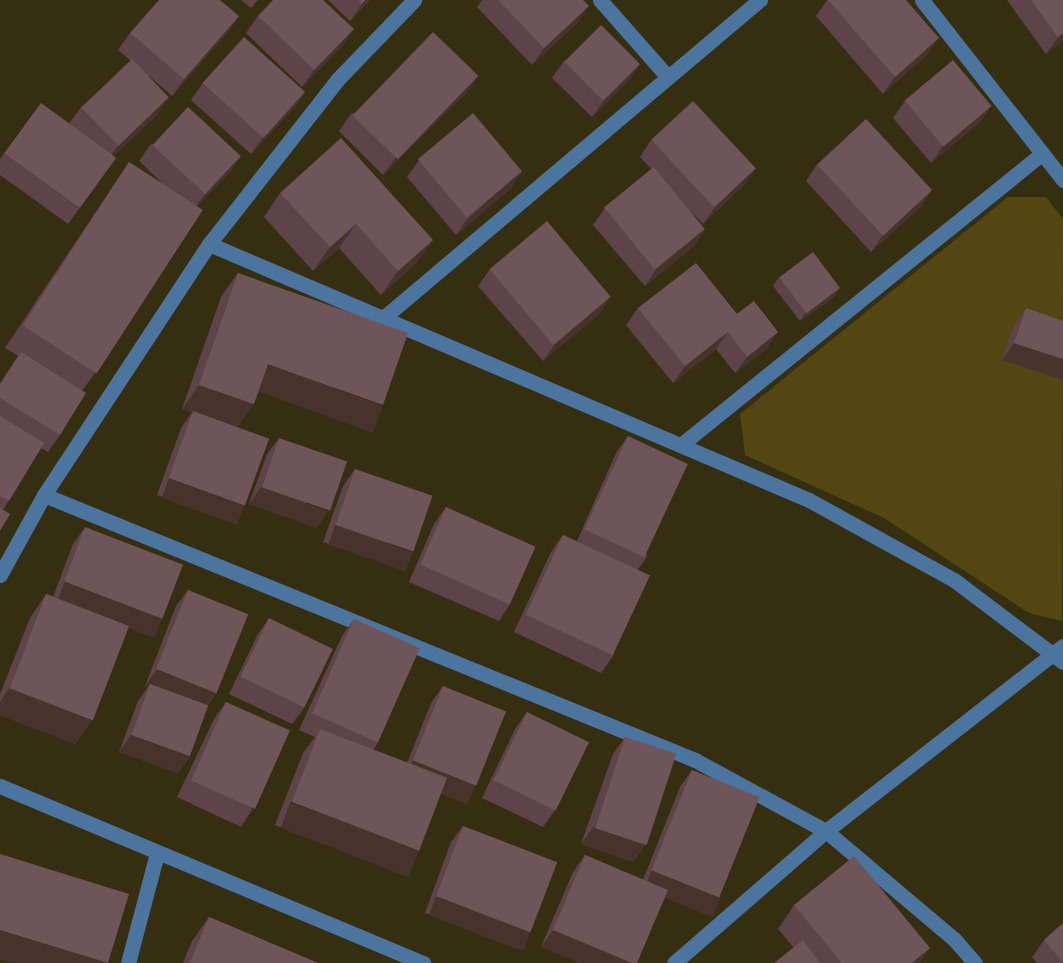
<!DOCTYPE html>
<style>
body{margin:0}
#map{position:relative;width:1063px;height:963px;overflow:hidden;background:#362e10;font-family:"Nunito Sans",sans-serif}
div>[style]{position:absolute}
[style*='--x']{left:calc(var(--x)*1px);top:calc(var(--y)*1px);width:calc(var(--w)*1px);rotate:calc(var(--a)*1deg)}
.green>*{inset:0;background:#544612}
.minor>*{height:15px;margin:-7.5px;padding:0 7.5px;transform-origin:7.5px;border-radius:7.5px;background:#4b749e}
.wall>*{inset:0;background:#5f434a}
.shaded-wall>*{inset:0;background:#48332c;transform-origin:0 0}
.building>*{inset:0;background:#6f555a;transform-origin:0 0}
span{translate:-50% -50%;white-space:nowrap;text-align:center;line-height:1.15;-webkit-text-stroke:5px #2c2406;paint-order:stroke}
</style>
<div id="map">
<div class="green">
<i style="clip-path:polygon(1008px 197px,1046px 197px,1063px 219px,1062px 621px,1029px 613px,884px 518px,745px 455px,740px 414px)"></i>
</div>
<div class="minor">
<i style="--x:600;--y:0;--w:101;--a:48.6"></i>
<i style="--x:922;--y:0;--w:229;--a:51.9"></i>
<i style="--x:209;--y:244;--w:652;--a:23.11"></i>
<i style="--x:809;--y:500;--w:166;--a:28.9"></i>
<i style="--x:954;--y:580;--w:136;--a:37"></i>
<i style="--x:382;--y:319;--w:495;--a:-40.2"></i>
<i style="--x:682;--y:444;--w:463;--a:-38.9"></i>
<i style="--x:44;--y:495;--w:703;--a:22.15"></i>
<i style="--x:695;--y:760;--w:149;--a:28.5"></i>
<i style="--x:826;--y:831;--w:167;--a:40.2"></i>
<i style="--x:954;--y:939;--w:32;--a:49"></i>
<i style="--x:0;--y:575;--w:91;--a:-61.2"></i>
<i style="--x:44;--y:495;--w:300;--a:-56.7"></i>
<i style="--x:209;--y:244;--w:209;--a:-52"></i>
<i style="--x:338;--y:79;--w:110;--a:-46.1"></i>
<i style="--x:0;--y:786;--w:459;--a:22.7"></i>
<i style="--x:128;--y:963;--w:114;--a:-75.2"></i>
<i style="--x:674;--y:963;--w:201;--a:-41"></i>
<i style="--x:826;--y:831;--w:301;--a:-38"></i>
</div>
<div class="wall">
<i style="clip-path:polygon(241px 0,258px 0,251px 8px)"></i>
<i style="clip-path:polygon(328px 0,370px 0,350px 21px)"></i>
<i style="clip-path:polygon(482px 0,583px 0,577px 23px,532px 65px,477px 7px)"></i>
<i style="clip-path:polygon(827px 0,906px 0,927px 55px,883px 94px,816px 16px)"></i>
<i style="clip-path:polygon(1007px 0,1063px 0,1063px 41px,1046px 54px)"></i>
<i style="clip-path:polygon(239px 16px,227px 33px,172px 96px,149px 76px,158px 114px,113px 156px,116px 158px,68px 224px,0 175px,0 159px,41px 103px,71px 126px,69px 124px,81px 107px,131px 61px,118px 50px,130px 33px)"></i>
<i style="clip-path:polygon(258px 16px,342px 46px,302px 87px,246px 33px)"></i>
<i style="clip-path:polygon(564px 61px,640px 64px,628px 81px,592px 117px,552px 78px)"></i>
<i style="clip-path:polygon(478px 76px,466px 93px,383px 175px,339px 131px,351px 114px)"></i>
<i style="clip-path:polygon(203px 83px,305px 92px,293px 109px,251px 154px,191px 100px)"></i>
<i style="clip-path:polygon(905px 101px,991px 106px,979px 123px,931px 163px,893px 118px)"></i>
<i style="clip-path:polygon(651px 140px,756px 168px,744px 185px,703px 224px,689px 209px,705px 229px,694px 246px,645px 286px,593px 225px,605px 208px,651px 169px,640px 157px)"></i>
<i style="clip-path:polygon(151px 144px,241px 156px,229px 173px,197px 206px,95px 373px,82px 391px,60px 435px,48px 452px,41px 448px,3px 510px,0 531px,0 383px,18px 356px,5px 348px,129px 162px,162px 183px,139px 161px)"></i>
<i style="clip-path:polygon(419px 160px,522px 171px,511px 188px,456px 235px,407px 177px)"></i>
<i style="clip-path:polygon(817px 164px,932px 190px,920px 207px,871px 252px,806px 181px)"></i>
<i style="clip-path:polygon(280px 193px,433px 240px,416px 263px,381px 295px,339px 248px,313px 271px,264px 217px)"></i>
<i style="clip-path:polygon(490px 269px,600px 313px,543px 361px,478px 286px)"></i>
<i style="clip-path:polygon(238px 273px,367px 429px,259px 391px,238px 427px,244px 505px,233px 522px,157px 495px,181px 428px,192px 412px,182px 409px,221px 297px)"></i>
<i style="clip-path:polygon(779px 277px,834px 297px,800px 321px,773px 286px)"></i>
<i style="clip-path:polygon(638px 308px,737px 314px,778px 332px,766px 349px,735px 373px,716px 349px,673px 383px,626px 325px)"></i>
<i style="clip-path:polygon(1026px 308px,1063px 380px,1002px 360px,1014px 325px)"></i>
<i style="clip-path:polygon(628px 436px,647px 557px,638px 569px,613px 656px,601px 673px,514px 632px,551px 552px,563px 535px,577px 541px,616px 453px)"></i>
<i style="clip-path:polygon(279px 438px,317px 528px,249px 504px,267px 454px)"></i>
<i style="clip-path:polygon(355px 469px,400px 569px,323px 542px,343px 486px)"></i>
<i style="clip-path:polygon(446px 507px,510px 604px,499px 621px,409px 582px,434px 524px)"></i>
<i style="clip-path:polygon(85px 527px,150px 635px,129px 626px,92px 720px,75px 744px,0 715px,0 694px,30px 618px,46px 594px,53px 597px,73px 544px)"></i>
<i style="clip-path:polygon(188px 590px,216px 693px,208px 705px,190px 756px,178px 773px,119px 752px,138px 701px,148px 687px,145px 686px,176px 606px)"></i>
<i style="clip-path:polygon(269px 618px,304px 708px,292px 724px,229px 694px,258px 634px)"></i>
<i style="clip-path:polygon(354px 619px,378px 743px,373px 750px,407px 763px,431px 703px,443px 686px,475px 785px,463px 802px,441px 793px,419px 851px,402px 874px,275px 825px,303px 753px,315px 737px,299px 730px,342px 636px)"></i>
<i style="clip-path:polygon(226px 702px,252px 810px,241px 827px,177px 797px,214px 719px)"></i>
<i style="clip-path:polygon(527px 712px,555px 810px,543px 827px,482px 798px,515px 729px)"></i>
<i style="clip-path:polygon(625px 737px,645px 845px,633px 862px,581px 844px,613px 754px)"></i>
<i style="clip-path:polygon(692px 770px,720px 898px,708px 915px,665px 897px,541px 947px,573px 872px,585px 855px,643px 880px,680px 787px)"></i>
<i style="clip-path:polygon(463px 826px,530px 932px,518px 949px,425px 913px,451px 842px)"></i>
<i style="clip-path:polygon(794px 905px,920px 963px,774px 963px,794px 948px,778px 929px)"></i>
<i style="clip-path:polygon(209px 917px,318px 963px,183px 963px,192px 941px)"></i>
<i style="clip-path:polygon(1063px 923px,1063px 963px,1037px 963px,1032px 957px,1044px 940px)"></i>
</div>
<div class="shaded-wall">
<i style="clip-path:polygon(365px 0,370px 0,350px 21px,362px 4px)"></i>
<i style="clip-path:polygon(589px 6px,577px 23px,532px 65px,544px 48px)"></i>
<i style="clip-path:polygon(239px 16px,227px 33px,172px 96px,184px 79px)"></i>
<i style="clip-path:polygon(354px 29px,342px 46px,302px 87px,314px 70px)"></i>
<i style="clip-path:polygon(1063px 33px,1063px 41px,1046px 54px,1058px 37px)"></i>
<i style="clip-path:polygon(939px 38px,927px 55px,883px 94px,895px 77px)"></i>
<i style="clip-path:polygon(640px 64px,628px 81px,592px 117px,604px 100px)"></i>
<i style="clip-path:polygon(478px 76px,466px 93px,383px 175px,395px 158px)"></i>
<i style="clip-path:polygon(305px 92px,293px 109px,251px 154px,263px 137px)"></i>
<i style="clip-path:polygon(169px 97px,158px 114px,106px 163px,118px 146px)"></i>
<i style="clip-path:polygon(991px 106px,979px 123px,931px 163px,943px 146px)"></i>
<i style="clip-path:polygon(241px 156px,229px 173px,192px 212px,204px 195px)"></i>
<i style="clip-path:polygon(756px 168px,744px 185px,703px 224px,715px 207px)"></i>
<i style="clip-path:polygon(522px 171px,511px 188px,456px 235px,468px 218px)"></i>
<i style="clip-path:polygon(932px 190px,920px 207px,871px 252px,883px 235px)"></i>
<i style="clip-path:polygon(356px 224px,339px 248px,313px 271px,330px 247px)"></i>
<i style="clip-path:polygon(705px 229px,694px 246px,645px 286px,656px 269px)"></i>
<i style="clip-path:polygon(433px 240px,416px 263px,381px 295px,398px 271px)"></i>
<i style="clip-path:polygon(840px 288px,834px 297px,800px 321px,806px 312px)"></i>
<i style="clip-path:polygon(611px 296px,600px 313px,543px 361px,555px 344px)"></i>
<i style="clip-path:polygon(728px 332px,716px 349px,673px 383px,685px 366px)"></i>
<i style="clip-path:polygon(778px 332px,766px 349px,735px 373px,747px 357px)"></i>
<i style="clip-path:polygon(1014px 343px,1063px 359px,1063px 380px,1002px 360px)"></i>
<i style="left:268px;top:364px;width:122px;height:29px;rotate:20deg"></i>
<i style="clip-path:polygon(199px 385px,254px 404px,237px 428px,182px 409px)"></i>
<i style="left:169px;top:478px;width:80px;height:21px;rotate:20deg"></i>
<i style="clip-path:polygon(261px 487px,328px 511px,317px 528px,249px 504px)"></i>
<i style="left:335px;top:525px;width:82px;height:21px;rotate:19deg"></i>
<i style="left:65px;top:581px;width:104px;height:21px;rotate:21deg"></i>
<i style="clip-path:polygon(157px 669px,216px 693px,204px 710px,150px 684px,148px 687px,145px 686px)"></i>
<i style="clip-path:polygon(9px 688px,92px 720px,75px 744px,0 715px,0 702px)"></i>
<i style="clip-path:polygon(131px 735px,190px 756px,178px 773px,119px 752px)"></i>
<i style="left:413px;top:760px;width:67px;height:21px;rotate:22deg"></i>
<i style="left:291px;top:801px;width:137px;height:29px;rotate:21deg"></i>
<i style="clip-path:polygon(593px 827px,645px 845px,633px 862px,581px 844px)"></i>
<i style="left:652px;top:870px;width:74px;height:21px;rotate:22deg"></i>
<i style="left:436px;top:896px;width:101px;height:20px;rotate:21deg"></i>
<i style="clip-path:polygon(0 930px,108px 963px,14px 963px,0 959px)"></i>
<i style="clip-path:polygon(553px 930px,632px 963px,579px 963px,541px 947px)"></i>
<i style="clip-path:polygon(930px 948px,920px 963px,912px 963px)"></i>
</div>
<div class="building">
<i style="clip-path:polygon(159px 0,220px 0,239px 16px,184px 79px,130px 33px)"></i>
<i style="clip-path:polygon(273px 0,323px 0,354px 29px,314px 70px,258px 16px)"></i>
<i style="clip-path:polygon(358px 0,365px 0,362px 4px)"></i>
<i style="clip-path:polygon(498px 0,583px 0,589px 6px,544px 48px)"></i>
<i style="clip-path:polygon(828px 0,906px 0,939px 38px,895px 77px)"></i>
<i style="clip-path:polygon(1031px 0,1063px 0,1063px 33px,1058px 37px)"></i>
<i style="left:601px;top:25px;width:55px;height:52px;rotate:45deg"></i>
<i style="left:433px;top:32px;width:63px;height:116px;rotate:44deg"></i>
<i style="left:244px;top:37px;width:82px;height:62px;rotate:42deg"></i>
<i style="left:132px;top:59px;width:53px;height:70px;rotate:46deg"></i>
<i style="left:953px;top:60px;width:60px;height:63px;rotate:50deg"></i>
<i style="left:693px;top:101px;width:92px;height:57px;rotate:47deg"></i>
<i style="left:41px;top:103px;width:93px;height:62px;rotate:36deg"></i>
<i style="left:188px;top:107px;width:72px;height:52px;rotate:43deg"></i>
<i style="left:473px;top:113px;width:76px;height:72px;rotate:50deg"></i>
<i style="left:866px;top:119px;width:97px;height:67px;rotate:47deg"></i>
<i style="clip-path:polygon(341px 138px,433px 240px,398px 271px,356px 224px,330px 247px,280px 193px)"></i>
<i style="left:129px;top:162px;width:88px;height:195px;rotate:33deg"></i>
<i style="left:654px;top:167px;width:80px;height:64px;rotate:51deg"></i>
<i style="left:547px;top:221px;width:99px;height:75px;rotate:50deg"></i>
<i style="left:813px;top:252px;width:45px;height:42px;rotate:53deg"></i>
<i style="clip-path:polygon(696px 263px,737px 314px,754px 301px,778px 332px,747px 357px,728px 332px,685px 366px,638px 308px)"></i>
<i style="clip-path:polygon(238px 273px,408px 333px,383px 405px,268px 364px,254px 404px,199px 385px)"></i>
<i style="clip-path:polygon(1026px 308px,1063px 321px,1063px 359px,1014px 343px)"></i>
<i style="clip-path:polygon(21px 352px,86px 393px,60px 435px,0 398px,0 385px)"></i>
<i style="left:193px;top:411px;width:81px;height:71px;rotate:20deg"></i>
<i style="clip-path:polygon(0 416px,44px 443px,9px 501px,0 496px)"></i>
<i style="left:628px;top:436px;width:66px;height:103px;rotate:25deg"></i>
<i style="left:279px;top:438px;width:72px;height:52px;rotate:19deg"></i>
<i style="left:355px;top:469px;width:82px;height:59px;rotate:19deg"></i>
<i style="left:446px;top:507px;width:98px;height:63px;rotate:24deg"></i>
<i style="clip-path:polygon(0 508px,10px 514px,0 531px)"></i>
<i style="left:85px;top:527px;width:105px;height:58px;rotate:21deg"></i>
<i style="left:563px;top:535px;width:96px;height:88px;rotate:25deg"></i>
<i style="left:188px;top:590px;width:65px;height:85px;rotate:22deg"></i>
<i style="left:46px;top:594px;width:89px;height:101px;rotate:21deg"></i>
<i style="left:269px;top:618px;width:71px;height:65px;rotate:26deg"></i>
<i style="left:354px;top:619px;width:72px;height:103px;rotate:24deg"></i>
<i style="left:150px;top:684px;width:62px;height:54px;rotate:20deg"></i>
<i style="left:443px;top:686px;width:68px;height:80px;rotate:22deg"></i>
<i style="left:226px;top:702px;width:70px;height:86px;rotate:24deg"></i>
<i style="left:527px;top:712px;width:69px;height:76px;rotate:26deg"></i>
<i style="left:320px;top:729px;width:136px;height:78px;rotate:21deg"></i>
<i style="left:625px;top:737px;width:54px;height:96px;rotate:18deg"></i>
<i style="left:692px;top:770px;width:73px;height:108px;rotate:22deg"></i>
<i style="left:463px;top:826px;width:101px;height:75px;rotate:21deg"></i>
<i style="clip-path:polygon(0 854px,129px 894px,108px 963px,0 930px)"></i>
<i style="clip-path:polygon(585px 855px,668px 890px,637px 963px,632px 963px,553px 930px)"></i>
<i style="clip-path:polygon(854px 856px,930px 948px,912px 963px,842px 963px,794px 905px)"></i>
<i style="clip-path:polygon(209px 917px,318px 963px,190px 963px)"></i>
<i style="clip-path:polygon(1063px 923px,1063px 962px,1044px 940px)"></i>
<i style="clip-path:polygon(803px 940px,820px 963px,774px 963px)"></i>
</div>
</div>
